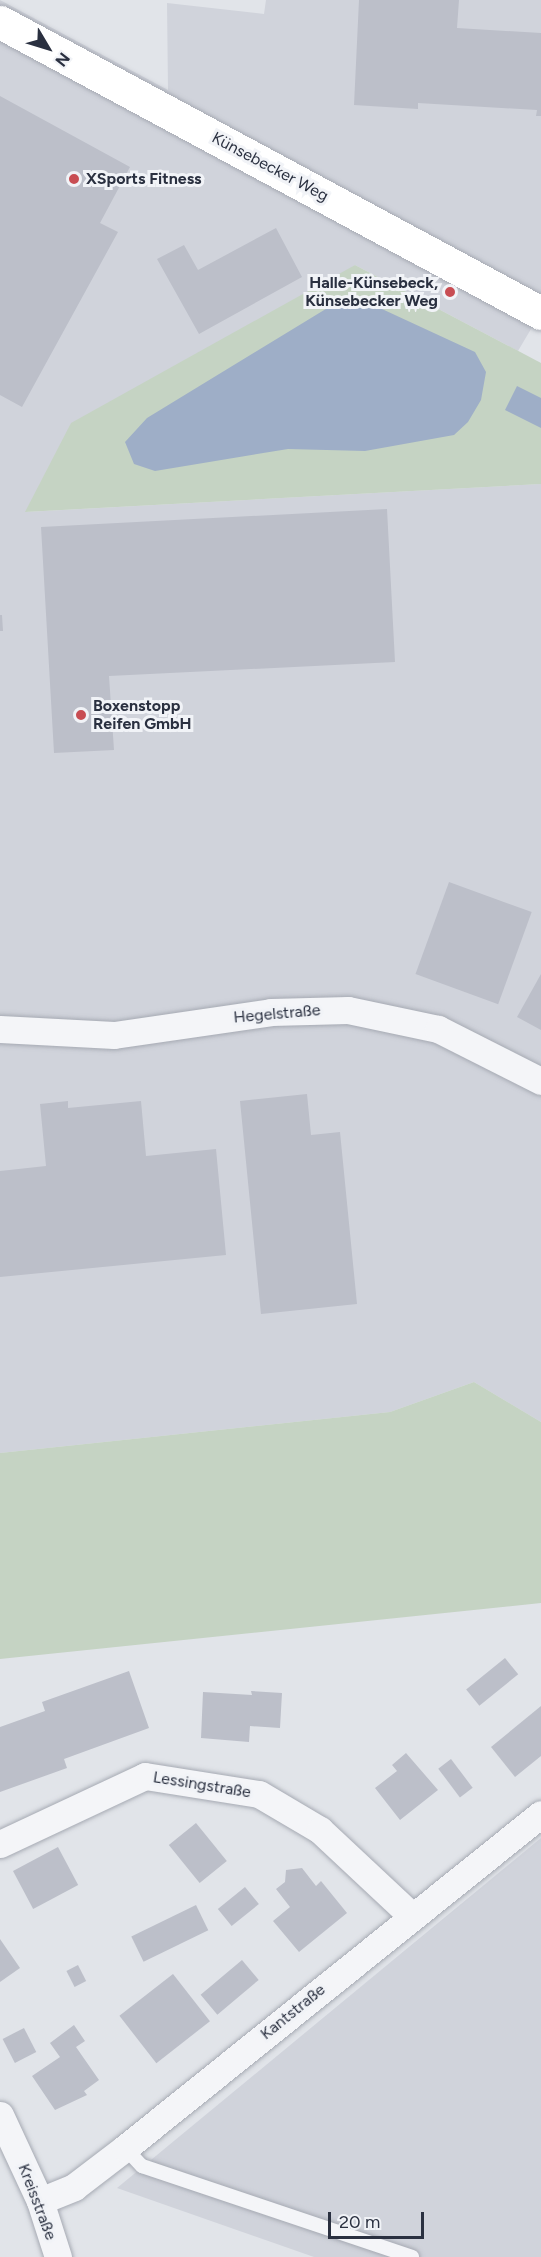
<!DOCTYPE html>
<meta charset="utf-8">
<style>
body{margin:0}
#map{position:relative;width:541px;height:2257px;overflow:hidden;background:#e1e4e9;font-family:Figtree,sans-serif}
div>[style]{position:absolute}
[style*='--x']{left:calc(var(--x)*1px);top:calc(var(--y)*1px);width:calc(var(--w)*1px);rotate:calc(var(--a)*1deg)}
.built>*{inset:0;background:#d0d3db}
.green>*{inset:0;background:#c5d3c3}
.water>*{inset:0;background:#9eaec7}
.building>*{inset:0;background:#bcbfc9;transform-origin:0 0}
.roads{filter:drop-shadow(0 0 2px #a6aab3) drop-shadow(0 0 2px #a6aab3)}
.lane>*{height:14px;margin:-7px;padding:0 7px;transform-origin:7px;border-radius:7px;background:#f4f5f8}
.street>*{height:27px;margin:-13.5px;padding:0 13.5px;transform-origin:13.5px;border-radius:13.5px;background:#f4f5f8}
.secondary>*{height:33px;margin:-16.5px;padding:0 16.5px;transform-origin:16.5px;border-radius:16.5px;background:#fff}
.dots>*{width:16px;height:16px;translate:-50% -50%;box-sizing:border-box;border:3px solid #f1f3f7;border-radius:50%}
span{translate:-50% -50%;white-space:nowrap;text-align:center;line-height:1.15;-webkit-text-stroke:6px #f1f3f7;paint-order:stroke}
.street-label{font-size:16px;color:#2a3040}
.poi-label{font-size:16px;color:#2a3040;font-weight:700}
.left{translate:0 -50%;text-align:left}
.right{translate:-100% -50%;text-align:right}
.north{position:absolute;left:18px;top:18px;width:60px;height:60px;-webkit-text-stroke:4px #f1f3f7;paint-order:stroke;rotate:128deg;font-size:16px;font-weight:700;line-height:24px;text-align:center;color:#2a3040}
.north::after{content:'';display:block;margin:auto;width:21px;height:27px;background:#2a3040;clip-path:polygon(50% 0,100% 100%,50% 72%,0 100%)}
.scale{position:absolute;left:328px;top:2212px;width:96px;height:27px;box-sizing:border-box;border:3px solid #2a3040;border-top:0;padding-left:8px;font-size:18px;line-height:21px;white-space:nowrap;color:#2a3040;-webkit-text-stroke:4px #f1f3f7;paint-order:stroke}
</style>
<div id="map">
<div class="built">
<i style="clip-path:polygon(0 0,168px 90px,167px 3px,264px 14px,266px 0,541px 0,541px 312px,518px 351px,355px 265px,26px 512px,541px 484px,541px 1422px,474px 1382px,390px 1412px,0 1453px)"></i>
<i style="clip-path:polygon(541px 1838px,541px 2257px,314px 2257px,117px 2188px)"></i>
</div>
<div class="green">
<i style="clip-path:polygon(355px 265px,541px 363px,541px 484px,25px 512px,71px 423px)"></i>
<i style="clip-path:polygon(474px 1382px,541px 1422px,541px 1603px,0 1659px,0 1453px,390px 1412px)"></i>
</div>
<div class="water">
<i style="clip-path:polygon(350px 301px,369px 303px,475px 352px,486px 372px,481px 400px,468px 422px,454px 435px,365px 451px,288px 449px,155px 471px,134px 464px,125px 442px,147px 418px,334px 304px)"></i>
<i style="clip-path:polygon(517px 386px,541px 398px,541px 428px,505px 410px)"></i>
</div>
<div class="building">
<i style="clip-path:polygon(359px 0,459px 0,457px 28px,541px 33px,541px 116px,536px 116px,537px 110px,418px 103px,418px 109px,354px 105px)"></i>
<i style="clip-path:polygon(0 96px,130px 167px,100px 223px,118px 232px,22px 407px,0 395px)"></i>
<i style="clip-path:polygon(276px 228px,302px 277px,199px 334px,157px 259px,184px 245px,198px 270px)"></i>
<i style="clip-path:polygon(387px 509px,395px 662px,109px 676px,114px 750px,54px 753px,41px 527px)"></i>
<i style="clip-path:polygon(0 615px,2px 615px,3px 631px,0 631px)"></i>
<i style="left:449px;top:882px;width:88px;height:98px;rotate:20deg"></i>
<i style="clip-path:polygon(541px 974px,541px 1030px,517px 1017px)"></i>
<i style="clip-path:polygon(307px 1094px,311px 1135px,340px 1132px,357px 1304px,261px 1314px,240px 1101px)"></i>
<i style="clip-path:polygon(68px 1101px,68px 1108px,141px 1101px,146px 1156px,216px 1149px,226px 1255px,0 1277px,0 1171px,46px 1166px,40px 1104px)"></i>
<i style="left:505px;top:1658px;width:21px;height:50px;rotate:51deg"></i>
<i style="clip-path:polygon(129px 1671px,149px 1728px,64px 1759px,67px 1768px,0 1792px,0 1727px,45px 1711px,42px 1702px)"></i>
<i style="clip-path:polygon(251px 1691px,282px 1693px,280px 1728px,250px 1726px,249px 1742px,201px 1738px,203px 1692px,252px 1695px)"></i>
<i style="clip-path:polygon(541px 1706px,541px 1756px,515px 1777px,491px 1747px)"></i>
<i style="clip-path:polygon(406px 1753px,438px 1790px,400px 1820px,375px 1788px,397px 1771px,392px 1765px)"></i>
<i style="left:451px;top:1759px;width:36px;height:16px;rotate:53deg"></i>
<i style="left:196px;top:1823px;width:49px;height:35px;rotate:51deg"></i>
<i style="left:58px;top:1847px;width:43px;height:51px;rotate:62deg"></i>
<i style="clip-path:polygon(302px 1868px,316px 1886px,321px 1881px,347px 1913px,299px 1952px,273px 1921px,290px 1907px,276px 1889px,285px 1882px,286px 1870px)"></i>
<i style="left:245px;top:1887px;width:22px;height:35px;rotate:51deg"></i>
<i style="left:196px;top:1905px;width:28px;height:72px;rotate:64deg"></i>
<i style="clip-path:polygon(0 1939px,20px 1968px,0 1982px)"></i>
<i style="left:242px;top:1960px;width:26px;height:54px;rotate:50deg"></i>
<i style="left:78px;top:1965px;width:18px;height:13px;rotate:63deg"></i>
<i style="left:173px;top:1974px;width:60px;height:68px;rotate:52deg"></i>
<i style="clip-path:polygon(74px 2025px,85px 2041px,76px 2047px,99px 2080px,84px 2091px,87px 2095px,55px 2110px,32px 2076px,60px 2057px,50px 2043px)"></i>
<i style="left:24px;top:2028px;width:27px;height:24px;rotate:63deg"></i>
</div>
<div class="roads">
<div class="lane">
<i style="--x:125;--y:2148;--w:25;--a:47"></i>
<i style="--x:142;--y:2166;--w:285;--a:18.6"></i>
</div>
<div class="street">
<i style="--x:0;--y:1029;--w:114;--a:3"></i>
<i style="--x:114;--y:1035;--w:159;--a:-8.3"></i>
<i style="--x:271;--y:1012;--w:77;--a:-1.5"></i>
<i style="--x:348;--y:1010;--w:92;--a:11.9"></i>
<i style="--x:438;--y:1029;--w:115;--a:26.8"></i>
<i style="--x:0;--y:1844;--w:160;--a:-25.1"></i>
<i style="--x:145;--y:1776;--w:115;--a:9"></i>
<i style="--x:259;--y:1794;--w:71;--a:30.5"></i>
<i style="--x:320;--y:1830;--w:126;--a:43.1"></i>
<i style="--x:0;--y:2115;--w:95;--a:65.1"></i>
<i style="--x:40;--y:2201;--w:59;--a:72.2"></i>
<i style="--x:40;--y:2201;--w:37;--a:-22"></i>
<i style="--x:74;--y:2187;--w:64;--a:-37.4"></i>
<i style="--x:125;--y:2148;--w:533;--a:-38.76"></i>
</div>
<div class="secondary">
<i style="--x:0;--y:22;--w:614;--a:28.28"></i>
</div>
</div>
<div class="dots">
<i style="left:74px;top:179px;background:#c84d53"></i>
<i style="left:450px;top:292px;background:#c84d53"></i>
<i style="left:81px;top:715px;background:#c84d53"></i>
</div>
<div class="street-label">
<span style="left:270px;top:167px;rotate:28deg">Künsebecker Weg</span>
<span style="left:277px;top:1014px;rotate:-5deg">Hegelstraße</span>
<span style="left:202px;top:1785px;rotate:9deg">Lessingstraße</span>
<span style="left:293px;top:2012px;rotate:-39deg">Kantstraße</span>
<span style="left:37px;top:2202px;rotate:69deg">Kreisstraße</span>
</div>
<div class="poi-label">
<span class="left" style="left:86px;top:179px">XSports Fitness</span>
<span class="right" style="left:438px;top:292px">Halle-Künsebeck,<br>Künsebecker Weg</span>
<span class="left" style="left:93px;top:715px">Boxenstopp<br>Reifen GmbH</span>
</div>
<div class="north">N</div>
<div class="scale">20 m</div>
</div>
